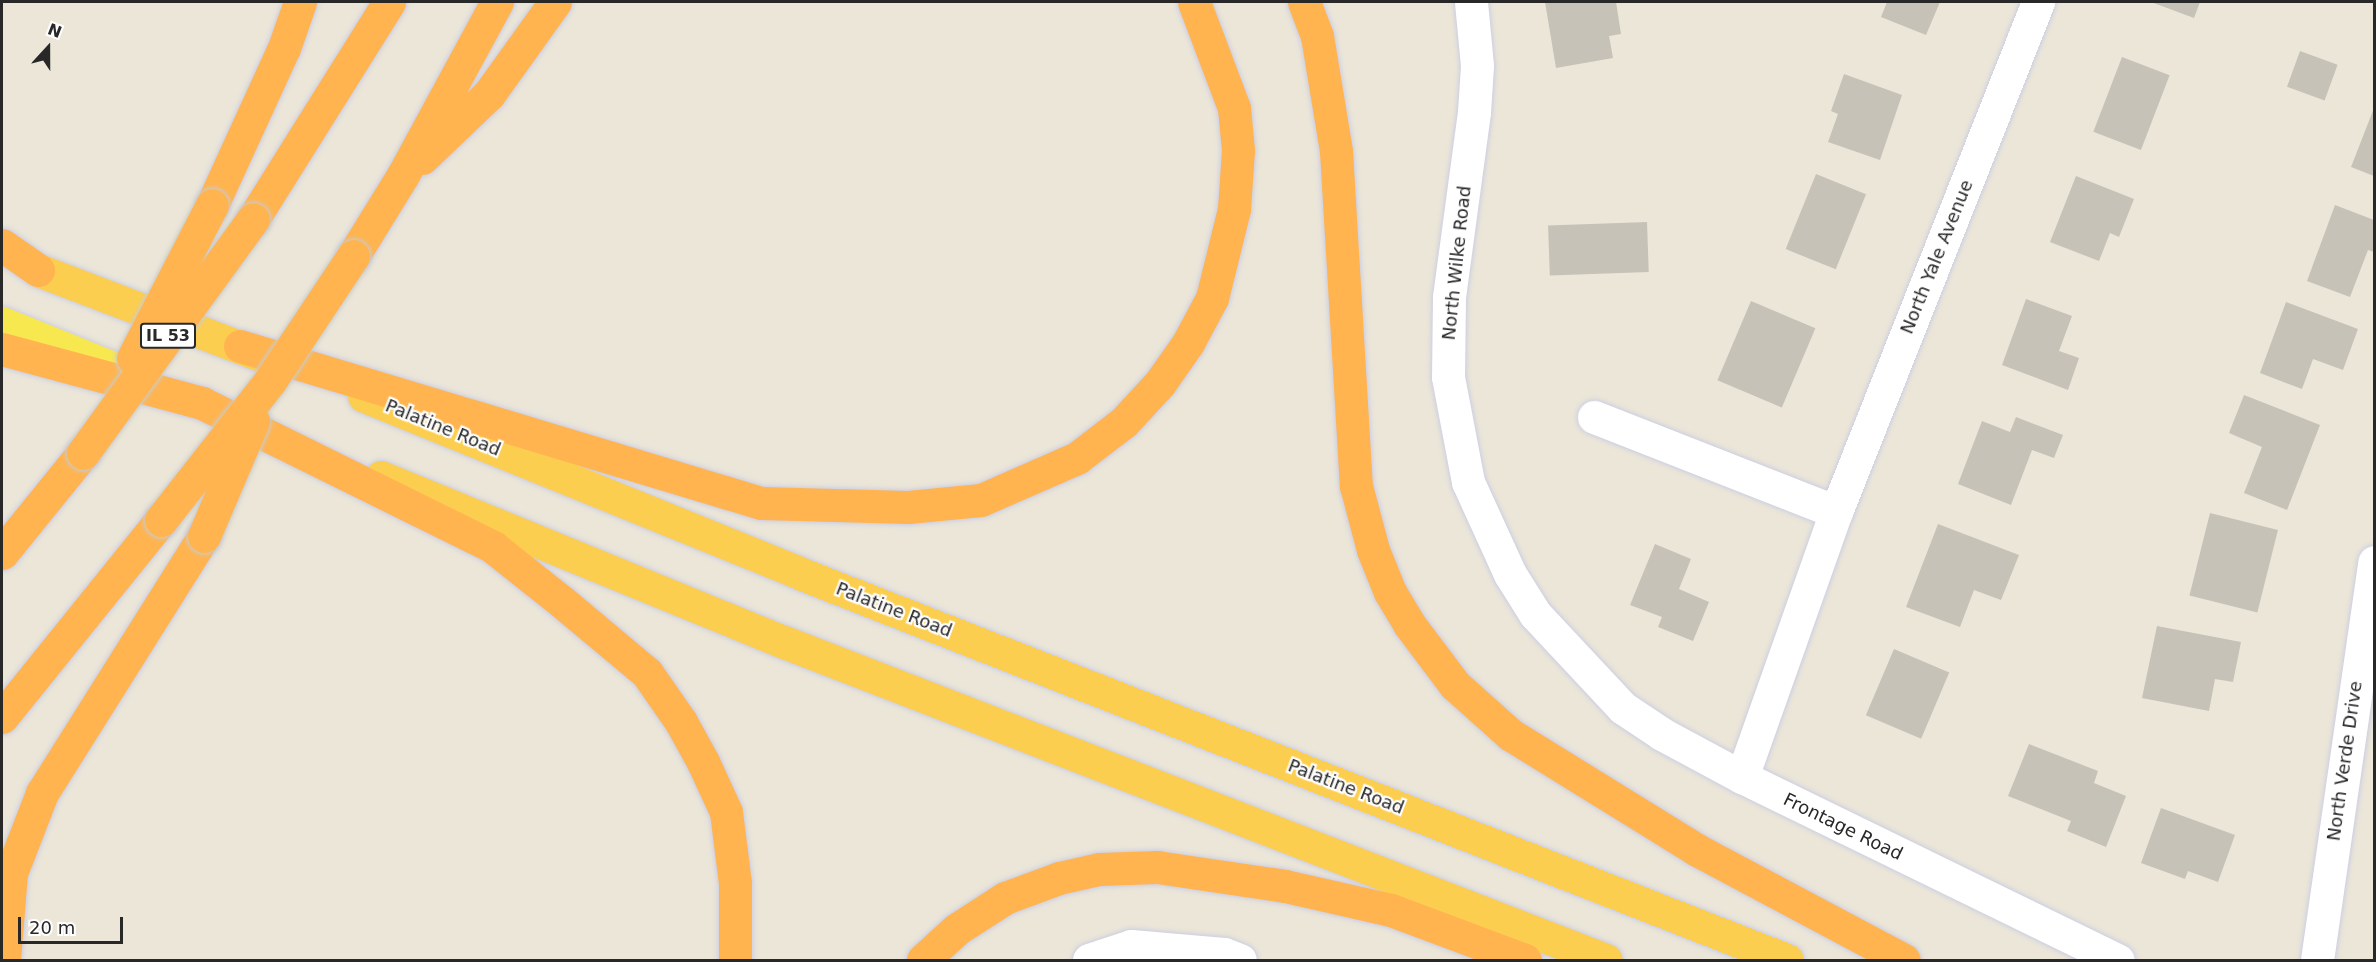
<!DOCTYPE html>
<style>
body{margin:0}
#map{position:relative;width:2376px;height:962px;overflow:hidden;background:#ebe6d8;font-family:"DejaVu Sans",sans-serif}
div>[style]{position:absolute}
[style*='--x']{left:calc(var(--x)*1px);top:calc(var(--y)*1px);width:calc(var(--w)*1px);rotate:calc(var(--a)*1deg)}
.building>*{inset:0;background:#c6c2b8;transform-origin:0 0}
.roads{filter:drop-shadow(0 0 2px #cdcee2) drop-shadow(0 0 2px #cdcee2)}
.minor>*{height:33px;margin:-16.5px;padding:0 16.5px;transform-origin:16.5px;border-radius:16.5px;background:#fff}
.tertiary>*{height:33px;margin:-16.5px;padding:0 16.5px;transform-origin:16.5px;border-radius:16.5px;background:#fff}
.primary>*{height:33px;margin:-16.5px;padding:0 16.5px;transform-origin:16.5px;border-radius:16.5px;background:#f8e850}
.trunk>*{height:33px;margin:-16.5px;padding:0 16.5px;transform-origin:16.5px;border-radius:16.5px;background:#fcce50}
.motorway>*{height:33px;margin:-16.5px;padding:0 16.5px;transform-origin:16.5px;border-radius:16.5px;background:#ffb44f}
.bridges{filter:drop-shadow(0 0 2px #cbcbcb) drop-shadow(0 0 2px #cbcbcb)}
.motorway-bridge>*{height:33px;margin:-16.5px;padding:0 16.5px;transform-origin:16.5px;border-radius:16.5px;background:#ffb44f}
span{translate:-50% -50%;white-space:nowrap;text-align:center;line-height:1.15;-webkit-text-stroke:4.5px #fff;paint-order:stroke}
.shield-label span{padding:2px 4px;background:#fff;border:2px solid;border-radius:4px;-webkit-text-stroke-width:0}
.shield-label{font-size:16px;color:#282828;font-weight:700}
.street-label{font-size:18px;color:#282828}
.frame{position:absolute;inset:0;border:3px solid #282828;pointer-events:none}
.north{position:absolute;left:18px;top:18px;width:60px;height:60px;-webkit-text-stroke:4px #fff;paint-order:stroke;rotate:21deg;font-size:16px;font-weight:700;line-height:24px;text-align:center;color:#282828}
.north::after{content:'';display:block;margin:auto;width:21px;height:27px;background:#282828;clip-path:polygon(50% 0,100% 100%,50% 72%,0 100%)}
.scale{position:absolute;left:18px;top:917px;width:105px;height:27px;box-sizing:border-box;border:3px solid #282828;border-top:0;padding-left:8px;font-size:18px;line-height:21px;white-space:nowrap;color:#282828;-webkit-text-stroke:4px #fff;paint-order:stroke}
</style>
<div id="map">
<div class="building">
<i style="clip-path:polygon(1545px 2px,1616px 2px,1621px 34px,1609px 36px,1613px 58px,1556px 68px)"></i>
<i style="clip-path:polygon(1887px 2px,1940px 2px,1926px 35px,1881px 17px)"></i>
<i style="clip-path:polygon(2151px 2px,2200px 2px,2194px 18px)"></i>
<i style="left:2300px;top:51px;width:40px;height:38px;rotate:20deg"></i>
<i style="left:2122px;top:57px;width:51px;height:80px;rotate:21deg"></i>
<i style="clip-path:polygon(1844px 74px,1902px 95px,1880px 160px,1828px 142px,1838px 114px,1831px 111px)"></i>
<i style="clip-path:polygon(2374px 108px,2374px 176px,2351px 167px)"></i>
<i style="left:1816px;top:174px;width:54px;height:81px;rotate:22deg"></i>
<i style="clip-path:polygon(2076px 176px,2134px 199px,2119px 237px,2110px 233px,2099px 261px,2050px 242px)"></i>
<i style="clip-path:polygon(2335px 205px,2374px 220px,2374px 252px,2368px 250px,2350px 297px,2307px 281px)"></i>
<i style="left:1647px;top:222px;width:50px;height:99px;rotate:88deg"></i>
<i style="clip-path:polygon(2026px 299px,2072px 316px,2059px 351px,2079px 358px,2068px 390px,2002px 365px)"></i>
<i style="left:1751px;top:301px;width:70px;height:86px;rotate:23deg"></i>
<i style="clip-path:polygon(2286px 302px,2358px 329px,2343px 370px,2313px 359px,2302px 389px,2260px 373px)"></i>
<i style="clip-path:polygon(2244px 395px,2320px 425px,2287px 510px,2244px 493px,2262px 447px,2229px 433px)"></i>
<i style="clip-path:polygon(2016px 417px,2063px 435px,2054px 458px,2032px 450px,2011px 505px,1958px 484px,1982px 421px,2010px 432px)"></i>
<i style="left:2210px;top:513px;width:70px;height:85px;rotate:14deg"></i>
<i style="clip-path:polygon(1938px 524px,2019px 555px,2001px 600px,1974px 590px,1960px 627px,1906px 607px)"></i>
<i style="clip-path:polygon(1655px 544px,1691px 559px,1679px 589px,1709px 602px,1693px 641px,1658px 627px,1662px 617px,1630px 605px)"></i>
<i style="clip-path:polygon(2157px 626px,2241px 642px,2233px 682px,2215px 679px,2209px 711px,2142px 698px)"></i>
<i style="left:1894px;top:649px;width:60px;height:72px;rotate:23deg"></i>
<i style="clip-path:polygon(2029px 744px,2098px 771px,2094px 783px,2126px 796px,2106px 847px,2067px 831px,2071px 821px,2008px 796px)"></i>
<i style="clip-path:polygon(2161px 808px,2235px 835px,2218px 882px,2188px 871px,2185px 879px,2141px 863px)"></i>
</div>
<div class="roads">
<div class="minor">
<i style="--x:1594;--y:417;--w:260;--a:21.4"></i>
<i style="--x:1742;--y:777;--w:281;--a:-70.5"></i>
<i style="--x:1836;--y:512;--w:549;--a:-68.39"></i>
<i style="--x:2317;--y:960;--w:402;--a:-81.8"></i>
</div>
<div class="tertiary">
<i style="--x:1471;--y:2;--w:64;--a:84.6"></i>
<i style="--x:1477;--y:66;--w:46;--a:93.7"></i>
<i style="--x:1474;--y:112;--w:187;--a:97.7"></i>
<i style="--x:1449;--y:297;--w:80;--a:90.7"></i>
<i style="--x:1448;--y:377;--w:107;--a:79.2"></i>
<i style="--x:1468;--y:482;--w:101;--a:65.5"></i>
<i style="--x:1510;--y:574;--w:47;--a:58"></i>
<i style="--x:1535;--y:614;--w:129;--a:46.9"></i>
<i style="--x:1623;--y:708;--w:47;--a:33.7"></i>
<i style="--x:1662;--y:734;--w:91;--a:28.3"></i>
<i style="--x:1742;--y:777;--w:418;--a:26"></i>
<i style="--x:1089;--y:960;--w:44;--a:-18.4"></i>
<i style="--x:1131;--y:946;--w:93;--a:4.9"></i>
<i style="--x:1224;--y:954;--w:17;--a:21"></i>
</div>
<div class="primary">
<i style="--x:2;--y:323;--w:118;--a:22"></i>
</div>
<div class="trunk">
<i style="--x:38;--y:270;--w:244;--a:20.9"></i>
<i style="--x:364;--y:396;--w:470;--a:22.1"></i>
<i style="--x:799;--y:573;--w:1061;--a:21.39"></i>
<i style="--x:381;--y:477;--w:435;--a:22.3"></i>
<i style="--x:784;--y:642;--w:881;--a:21.15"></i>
</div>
<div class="motorway">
<i style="--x:1304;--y:2;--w:36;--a:69"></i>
<i style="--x:1317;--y:36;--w:117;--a:80.6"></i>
<i style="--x:1336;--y:151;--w:336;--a:86.6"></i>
<i style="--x:1356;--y:486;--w:66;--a:75.1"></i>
<i style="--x:1373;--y:550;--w:45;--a:68"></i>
<i style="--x:1390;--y:592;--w:37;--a:59"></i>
<i style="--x:1409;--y:624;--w:76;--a:53"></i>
<i style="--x:1455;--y:685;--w:75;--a:41.8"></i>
<i style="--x:1511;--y:735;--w:219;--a:31.7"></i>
<i style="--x:1697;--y:850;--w:234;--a:28"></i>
<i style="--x:422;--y:158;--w:93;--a:-43.7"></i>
<i style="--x:489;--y:94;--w:113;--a:-54.3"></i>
<i style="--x:212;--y:205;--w:173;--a:-65.4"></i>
<i style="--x:284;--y:48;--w:49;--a:-70.8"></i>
<i style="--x:253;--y:219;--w:256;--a:-57.9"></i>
<i style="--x:2;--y:245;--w:44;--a:34.8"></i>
<i style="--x:353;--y:256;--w:95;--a:-58.3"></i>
<i style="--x:403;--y:175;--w:197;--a:-61.5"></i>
<i style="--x:240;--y:346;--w:544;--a:16.77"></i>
<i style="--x:761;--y:503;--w:147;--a:1.6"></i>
<i style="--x:908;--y:507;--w:73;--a:-5.5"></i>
<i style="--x:981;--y:500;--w:105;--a:-23.6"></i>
<i style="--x:1077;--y:458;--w:59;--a:-37.5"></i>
<i style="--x:1124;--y:422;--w:53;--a:-47.3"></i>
<i style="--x:1160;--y:383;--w:49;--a:-55"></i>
<i style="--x:1188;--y:343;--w:51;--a:-61.9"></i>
<i style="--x:1212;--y:298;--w:92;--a:-76.1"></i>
<i style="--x:1234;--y:209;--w:59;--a:-86.1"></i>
<i style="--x:1238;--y:150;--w:42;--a:-95.4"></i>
<i style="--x:1234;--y:108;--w:113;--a:-110.7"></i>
<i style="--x:2;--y:349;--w:207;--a:15.1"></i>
<i style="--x:202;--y:403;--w:325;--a:26.3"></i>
<i style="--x:493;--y:547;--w:87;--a:38.5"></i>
<i style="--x:561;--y:601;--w:112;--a:39.9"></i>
<i style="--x:647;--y:673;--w:60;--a:55.2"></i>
<i style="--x:681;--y:722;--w:46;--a:61.2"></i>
<i style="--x:703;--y:762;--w:55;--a:65.3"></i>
<i style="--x:726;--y:812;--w:72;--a:82.8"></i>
<i style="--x:735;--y:883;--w:77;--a:90"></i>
<i style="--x:2;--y:553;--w:129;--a:-51"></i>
<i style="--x:2;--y:717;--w:253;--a:-51.1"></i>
<i style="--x:4;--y:960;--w:87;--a:-85.4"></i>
<i style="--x:11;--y:873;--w:86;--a:-68.8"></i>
<i style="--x:42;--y:793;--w:304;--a:-57.8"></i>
<i style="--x:923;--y:960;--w:46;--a:-42.4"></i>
<i style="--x:957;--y:929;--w:57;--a:-32.9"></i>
<i style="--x:1005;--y:898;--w:58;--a:-20.3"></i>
<i style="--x:1059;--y:878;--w:41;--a:-12.7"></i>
<i style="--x:1099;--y:869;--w:58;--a:-2"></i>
<i style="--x:1157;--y:867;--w:129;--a:8.4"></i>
<i style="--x:1285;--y:886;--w:109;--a:12.8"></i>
<i style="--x:1391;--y:910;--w:143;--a:20.5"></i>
</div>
</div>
<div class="bridges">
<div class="motorway-bridge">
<i style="--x:133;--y:358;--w:172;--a:-62.7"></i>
<i style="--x:83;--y:453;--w:289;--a:-54"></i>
<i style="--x:161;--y:520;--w:177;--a:-51.9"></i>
<i style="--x:270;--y:381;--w:150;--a:-56.4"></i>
<i style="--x:204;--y:536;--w:125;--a:-66.9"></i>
</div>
</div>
<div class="shield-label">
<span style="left:168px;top:336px">IL 53</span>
</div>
<div class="street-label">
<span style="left:1937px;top:257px;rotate:-68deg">North Yale Avenue</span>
<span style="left:1457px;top:263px;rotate:-84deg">North Wilke Road</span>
<span style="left:443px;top:428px;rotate:22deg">Palatine Road</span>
<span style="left:894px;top:610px;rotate:21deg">Palatine Road</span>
<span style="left:2345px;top:761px;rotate:-82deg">North Verde Drive</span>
<span style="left:1346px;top:787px;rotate:21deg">Palatine Road</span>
<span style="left:1843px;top:827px;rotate:26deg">Frontage Road</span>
</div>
<div class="frame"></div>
<div class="north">N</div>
<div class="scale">20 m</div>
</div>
